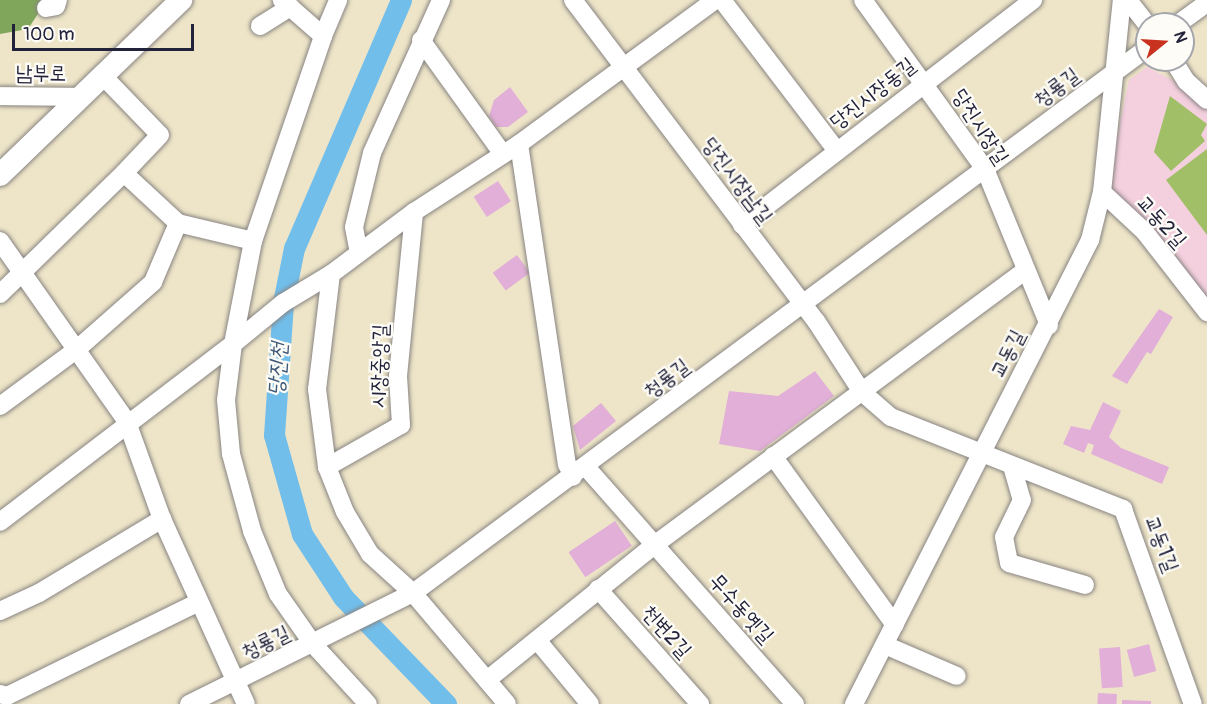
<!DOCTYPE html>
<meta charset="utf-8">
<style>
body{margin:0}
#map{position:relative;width:1207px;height:704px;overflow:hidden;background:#eee5c8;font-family:Pangolin,"Poor Story",sans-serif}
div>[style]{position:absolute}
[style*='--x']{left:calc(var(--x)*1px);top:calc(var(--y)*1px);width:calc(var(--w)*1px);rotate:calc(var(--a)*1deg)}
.built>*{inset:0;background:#f4cfde}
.green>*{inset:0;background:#a1bf67}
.forest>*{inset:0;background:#80a65c}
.river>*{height:21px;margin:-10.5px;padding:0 10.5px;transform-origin:10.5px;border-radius:10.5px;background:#71beeb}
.building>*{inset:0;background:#e1afd7;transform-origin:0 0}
.roads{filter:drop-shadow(0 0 2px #888482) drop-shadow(0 0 2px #888482)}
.minor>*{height:18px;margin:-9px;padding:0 9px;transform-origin:9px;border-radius:9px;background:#fff}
.major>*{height:22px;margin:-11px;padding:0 11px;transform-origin:11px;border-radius:11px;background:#fff}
span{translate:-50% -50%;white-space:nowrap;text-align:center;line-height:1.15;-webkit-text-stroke:4.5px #fdfcf7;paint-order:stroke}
.street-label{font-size:21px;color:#22223b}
.water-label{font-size:22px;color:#3e5979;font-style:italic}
.north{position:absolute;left:1135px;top:12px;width:60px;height:60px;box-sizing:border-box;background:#fdfcf7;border:2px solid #a5a5ac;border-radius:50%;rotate:72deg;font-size:16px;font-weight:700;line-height:24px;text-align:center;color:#22223b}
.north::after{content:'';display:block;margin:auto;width:21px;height:27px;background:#c8321e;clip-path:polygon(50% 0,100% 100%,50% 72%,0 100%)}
.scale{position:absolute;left:12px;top:24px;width:182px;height:27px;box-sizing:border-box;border:3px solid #22223b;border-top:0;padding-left:8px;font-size:18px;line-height:21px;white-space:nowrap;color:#22223b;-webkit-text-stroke:4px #fdfcf7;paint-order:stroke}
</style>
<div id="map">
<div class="built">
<i style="clip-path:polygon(1147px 67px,1180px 84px,1207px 105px,1207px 299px,1112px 189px,1113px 156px,1129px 80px)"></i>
</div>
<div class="green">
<i style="clip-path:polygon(1170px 96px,1207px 124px,1201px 135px,1205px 141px,1171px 171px,1154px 152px)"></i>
<i style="clip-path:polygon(1207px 149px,1207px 235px,1166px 180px)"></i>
</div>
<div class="forest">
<i style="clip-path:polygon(0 0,47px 0,28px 29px,0 34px)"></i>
</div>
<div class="river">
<i style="--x:401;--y:0;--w:270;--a:113.3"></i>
<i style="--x:294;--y:248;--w:56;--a:101.3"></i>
<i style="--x:283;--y:303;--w:132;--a:93.9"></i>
<i style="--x:274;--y:435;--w:103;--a:74.2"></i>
<i style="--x:302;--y:534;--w:75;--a:56.9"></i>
<i style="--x:343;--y:597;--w:149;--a:46.1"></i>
</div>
<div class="building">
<i style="clip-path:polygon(510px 87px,528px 112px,508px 127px,496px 127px,489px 116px,494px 100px)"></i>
<i style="left:498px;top:181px;width:24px;height:29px;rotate:57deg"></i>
<i style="left:517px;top:255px;width:22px;height:30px;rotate:54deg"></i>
<i style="clip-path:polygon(1159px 309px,1173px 317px,1151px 354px,1147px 352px,1127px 384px,1112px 376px)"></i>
<i style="clip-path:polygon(815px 371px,834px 396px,760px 451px,719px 444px,729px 391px,778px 396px)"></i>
<i style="clip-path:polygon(1103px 402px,1121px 411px,1109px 437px,1121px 448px,1169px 467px,1162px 484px,1091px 454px,1094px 445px,1088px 443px,1084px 453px,1063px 444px,1071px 426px,1090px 430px)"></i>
<i style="clip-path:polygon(601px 403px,616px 421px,580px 450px,573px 426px)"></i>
<i style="left:615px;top:521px;width:30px;height:56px;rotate:56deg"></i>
<i style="left:1149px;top:644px;width:28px;height:23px;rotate:75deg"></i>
<i style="left:1120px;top:647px;width:40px;height:21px;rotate:86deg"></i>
<i style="left:1098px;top:693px;width:19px;height:11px;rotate:3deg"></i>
<i style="clip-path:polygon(1122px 700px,1151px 701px,1151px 704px,1122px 704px)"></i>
</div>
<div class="roads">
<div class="minor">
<i style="--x:573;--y:0;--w:403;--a:52.9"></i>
<i style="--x:816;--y:321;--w:85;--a:57.1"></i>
<i style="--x:862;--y:392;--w:38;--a:41"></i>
<i style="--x:891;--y:417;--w:250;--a:21.6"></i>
<i style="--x:1123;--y:509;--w:207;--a:70.3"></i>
<i style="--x:722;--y:0;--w:190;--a:52.7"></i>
<i style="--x:863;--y:0;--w:208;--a:54.2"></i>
<i style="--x:985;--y:169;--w:169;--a:67.7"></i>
<i style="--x:1128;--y:0;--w:31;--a:52"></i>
<i style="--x:46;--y:8;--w:10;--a:-11"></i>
<i style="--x:56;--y:6;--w:6;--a:-72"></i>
<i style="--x:1178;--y:24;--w:36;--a:-36"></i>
<i style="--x:260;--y:26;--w:36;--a:-32"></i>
<i style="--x:323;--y:36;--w:39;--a:-67"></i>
<i style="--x:421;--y:40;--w:140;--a:54.3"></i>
<i style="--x:1173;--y:60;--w:25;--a:58"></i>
<i style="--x:1186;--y:81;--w:28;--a:42"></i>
<i style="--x:102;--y:75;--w:83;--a:46"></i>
<i style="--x:160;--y:135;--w:52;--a:133.5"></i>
<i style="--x:124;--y:173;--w:74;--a:42.8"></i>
<i style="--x:178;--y:223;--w:77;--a:13.5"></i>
<i style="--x:253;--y:241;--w:217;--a:-71.1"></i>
<i style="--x:323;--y:36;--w:55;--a:-138.7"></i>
<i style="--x:0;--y:96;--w:81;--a:0.7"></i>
<i style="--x:519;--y:144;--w:243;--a:-36.3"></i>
<i style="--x:1102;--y:192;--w:57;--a:42.9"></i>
<i style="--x:1144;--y:231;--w:103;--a:52.1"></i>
<i style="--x:414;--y:212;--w:125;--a:-32.9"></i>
<i style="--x:519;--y:144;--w:324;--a:81.5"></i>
<i style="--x:567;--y:464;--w:14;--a:65"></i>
<i style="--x:742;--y:225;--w:368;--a:-37.7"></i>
<i style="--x:0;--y:241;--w:221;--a:54.9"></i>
<i style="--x:127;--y:422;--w:103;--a:70.2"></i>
<i style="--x:162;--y:519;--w:203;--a:65.6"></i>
<i style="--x:359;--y:253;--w:26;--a:-101"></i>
<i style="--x:354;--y:227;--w:76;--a:-76.3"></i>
<i style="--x:372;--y:153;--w:168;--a:-65.7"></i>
<i style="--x:331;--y:274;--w:116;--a:96.9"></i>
<i style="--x:317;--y:389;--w:79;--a:82.7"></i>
<i style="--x:327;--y:467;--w:48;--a:68.2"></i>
<i style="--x:345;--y:512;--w:49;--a:59.2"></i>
<i style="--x:370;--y:554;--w:58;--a:42.2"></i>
<i style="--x:413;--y:593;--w:145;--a:49.7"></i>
<i style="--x:0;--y:294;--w:173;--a:-44.3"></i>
<i style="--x:0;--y:406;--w:94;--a:-36.4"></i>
<i style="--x:76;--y:350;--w:103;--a:-41.4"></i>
<i style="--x:153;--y:282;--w:64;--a:-67"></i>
<i style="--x:773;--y:456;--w:208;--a:54.2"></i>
<i style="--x:1012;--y:466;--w:35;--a:74"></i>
<i style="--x:1022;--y:500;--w:41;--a:115.9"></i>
<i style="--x:1004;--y:537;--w:26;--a:79"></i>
<i style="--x:1009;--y:563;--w:79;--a:16.1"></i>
<i style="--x:327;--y:467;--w:85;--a:-29.6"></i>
<i style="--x:401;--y:425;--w:49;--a:-93.5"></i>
<i style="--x:398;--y:376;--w:165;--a:-84.4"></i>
<i style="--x:414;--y:212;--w:104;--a:143.2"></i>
<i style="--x:331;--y:274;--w:56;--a:148.9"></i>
<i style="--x:283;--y:303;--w:65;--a:140.6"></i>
<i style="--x:233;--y:344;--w:56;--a:97.1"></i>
<i style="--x:226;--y:400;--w:54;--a:84.7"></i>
<i style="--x:231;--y:454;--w:80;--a:74.7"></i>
<i style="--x:252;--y:531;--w:68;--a:67.6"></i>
<i style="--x:278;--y:594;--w:61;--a:55"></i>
<i style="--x:313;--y:644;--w:81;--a:47.5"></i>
<i style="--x:586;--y:467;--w:316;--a:48.6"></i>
<i style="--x:0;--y:522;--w:293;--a:-37.4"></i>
<i style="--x:233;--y:344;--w:105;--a:-79"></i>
<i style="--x:598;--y:589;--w:154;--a:48.4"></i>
<i style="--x:0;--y:611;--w:43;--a:-24.8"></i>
<i style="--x:39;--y:593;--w:144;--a:-31"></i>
<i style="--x:537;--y:640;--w:83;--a:50.4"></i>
<i style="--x:885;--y:645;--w:78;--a:23.3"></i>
<i style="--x:487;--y:680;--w:213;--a:-38.9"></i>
<i style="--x:653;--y:546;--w:462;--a:-36.5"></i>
<i style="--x:0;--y:694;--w:7;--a:16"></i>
<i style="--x:7;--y:696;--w:214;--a:-26.1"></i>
<i style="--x:189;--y:704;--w:250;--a:-26.4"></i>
<i style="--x:413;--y:593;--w:914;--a:-36.59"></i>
<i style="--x:854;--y:704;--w:521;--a:-63.04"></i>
<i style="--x:1090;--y:240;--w:49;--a:-76"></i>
<i style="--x:1102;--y:192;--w:193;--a:-84.1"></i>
</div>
<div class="major">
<i style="--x:0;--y:175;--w:252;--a:-44"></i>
</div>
</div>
<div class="street-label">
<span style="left:41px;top:74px;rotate:1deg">남부로</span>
<span style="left:1057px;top:88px;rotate:-37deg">청룡길</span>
<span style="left:873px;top:94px;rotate:-38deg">당진시장동길</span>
<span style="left:980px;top:127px;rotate:57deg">당진시장길</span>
<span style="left:737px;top:181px;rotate:53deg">당진시장남길</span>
<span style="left:1161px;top:222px;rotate:48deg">교동2길</span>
<span style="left:1008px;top:354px;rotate:-63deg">교동길</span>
<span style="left:380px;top:366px;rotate:-88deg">시장중앙길</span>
<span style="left:667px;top:379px;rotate:-37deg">청룡길</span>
<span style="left:1161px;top:544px;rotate:69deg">교동1길</span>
<span style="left:741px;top:609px;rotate:48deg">무수동옛길</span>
<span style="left:666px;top:632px;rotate:48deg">천변2길</span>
<span style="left:266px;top:643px;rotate:-26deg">청룡길</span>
</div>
<div class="water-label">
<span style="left:278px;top:369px;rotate:-86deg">당진천</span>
</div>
<div class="north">N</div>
<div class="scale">100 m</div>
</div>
